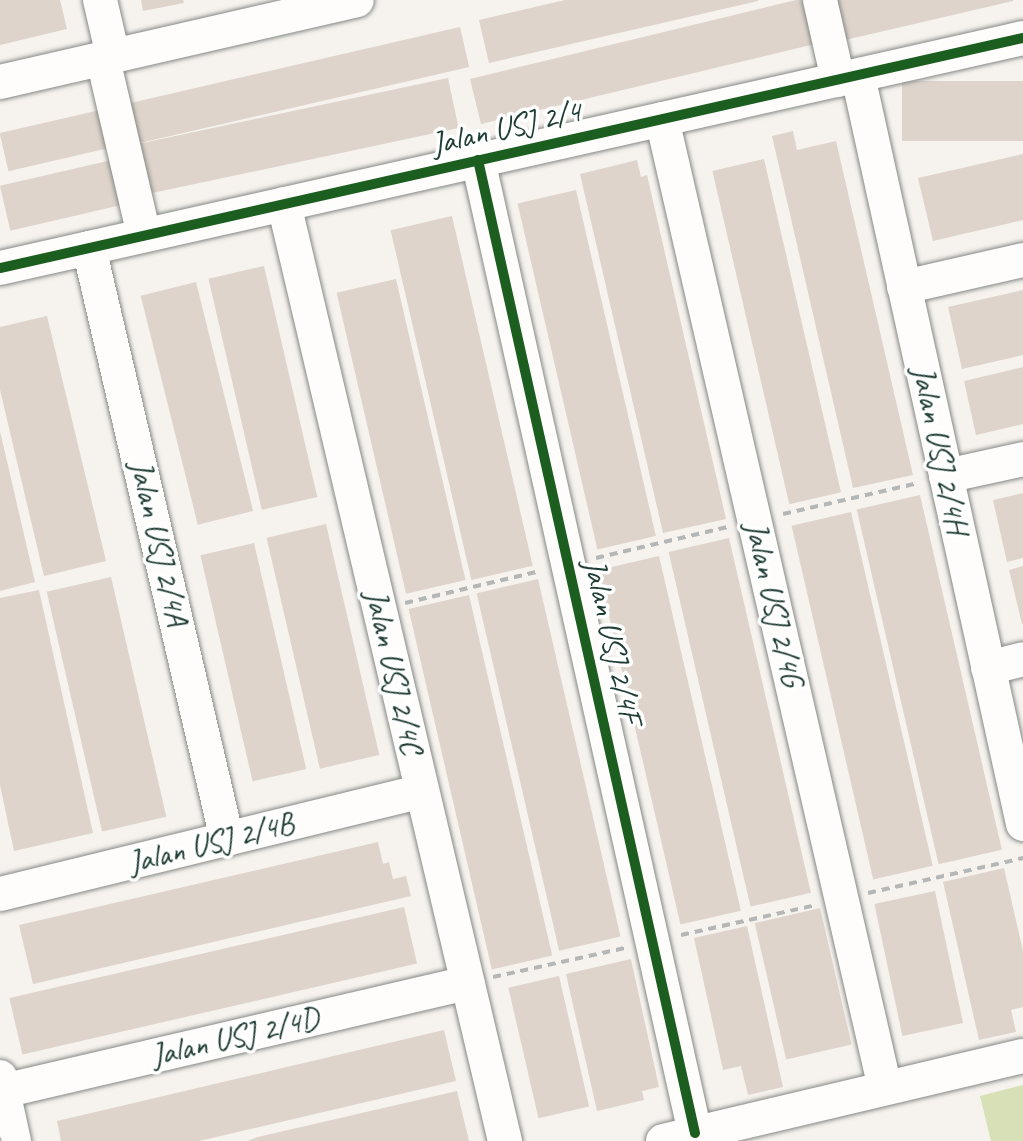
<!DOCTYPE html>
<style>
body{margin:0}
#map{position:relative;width:1023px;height:1141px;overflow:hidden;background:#f6f2ee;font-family:Caveat,sans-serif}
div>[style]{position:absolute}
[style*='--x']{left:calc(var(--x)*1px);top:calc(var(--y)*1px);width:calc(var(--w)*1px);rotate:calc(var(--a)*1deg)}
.green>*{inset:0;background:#d7e0b6}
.building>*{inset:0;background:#ded4cb;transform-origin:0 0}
.path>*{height:4px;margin-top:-2px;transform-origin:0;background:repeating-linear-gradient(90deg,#b5b7b6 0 8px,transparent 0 14px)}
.roads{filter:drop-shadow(0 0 2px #858986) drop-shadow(0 0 2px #858986)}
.minor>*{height:34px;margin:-17px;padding:0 17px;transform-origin:17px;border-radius:17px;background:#fefdfc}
.tram>*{height:2px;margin:-1px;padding:0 1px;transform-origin:1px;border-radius:1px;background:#b5b7b6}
.cycleway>*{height:10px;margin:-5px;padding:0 5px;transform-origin:5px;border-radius:5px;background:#1b5e20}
span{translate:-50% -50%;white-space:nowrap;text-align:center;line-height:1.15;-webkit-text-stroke:7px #fff;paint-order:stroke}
.street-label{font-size:32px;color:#1f3d34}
</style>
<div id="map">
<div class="green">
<i style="clip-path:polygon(1023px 1085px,1023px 1141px,991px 1141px,980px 1096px)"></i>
</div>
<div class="building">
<i style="clip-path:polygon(0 0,60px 0,67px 29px,0 45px)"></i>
<i style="clip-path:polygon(141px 0,183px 0,184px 3px,143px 11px)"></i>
<i style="clip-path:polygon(565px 0,758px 0,758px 1px,489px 63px,479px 20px)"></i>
<i style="clip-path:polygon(796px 0,808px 0,819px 43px,481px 124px,470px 79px)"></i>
<i style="clip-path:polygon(831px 0,1013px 0,1013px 1px,841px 41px)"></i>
<i style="left:460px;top:27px;width:41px;height:347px;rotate:77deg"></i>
<i style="left:448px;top:78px;width:51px;height:323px;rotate:78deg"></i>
<i style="left:1023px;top:81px;width:60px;height:121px;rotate:90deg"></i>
<i style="left:100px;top:110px;width:39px;height:103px;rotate:77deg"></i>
<i style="clip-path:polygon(793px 131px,797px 150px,836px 141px,913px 475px,853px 488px,772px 136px)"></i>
<i style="clip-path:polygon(1023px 154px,1023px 220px,933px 241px,918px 178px)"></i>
<i style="left:764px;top:159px;width:342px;height:53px;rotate:77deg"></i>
<i style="left:112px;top:160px;width:46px;height:115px;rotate:77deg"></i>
<i style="clip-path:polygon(637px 160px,641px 177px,647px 175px,726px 519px,663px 533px,580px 174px)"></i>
<i style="left:576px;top:190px;width:355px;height:60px;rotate:77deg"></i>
<i style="left:452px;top:216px;width:359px;height:63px;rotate:77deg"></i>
<i style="left:264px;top:266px;width:237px;height:57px;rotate:77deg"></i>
<i style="left:396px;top:279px;width:309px;height:61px;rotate:77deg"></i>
<i style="left:196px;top:282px;width:236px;height:57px;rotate:76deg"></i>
<i style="clip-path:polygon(1023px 290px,1023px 355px,962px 369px,948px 307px)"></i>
<i style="clip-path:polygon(47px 316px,106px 561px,44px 576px,0 390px,0 327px)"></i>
<i style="clip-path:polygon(1023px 367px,1023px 424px,976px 435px,964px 381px)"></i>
<i style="clip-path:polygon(0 431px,35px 582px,0 591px)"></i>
<i style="clip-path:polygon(1023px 493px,1023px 558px,1007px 562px,993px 500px)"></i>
<i style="left:920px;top:495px;width:364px;height:65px;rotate:77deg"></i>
<i style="left:851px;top:512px;width:363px;height:61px;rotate:77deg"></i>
<i style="left:326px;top:524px;width:237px;height:61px;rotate:77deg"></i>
<i style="left:729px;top:538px;width:364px;height:62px;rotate:77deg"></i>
<i style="left:254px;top:543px;width:232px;height:55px;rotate:77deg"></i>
<i style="left:659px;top:556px;width:364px;height:62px;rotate:77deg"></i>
<i style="clip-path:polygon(1023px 566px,1023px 624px,1022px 624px,1009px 570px)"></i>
<i style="left:111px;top:577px;width:246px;height:66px;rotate:77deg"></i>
<i style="left:538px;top:579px;width:367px;height:63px;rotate:77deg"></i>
<i style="clip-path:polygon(39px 590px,93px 833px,14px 851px,0 785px,0 598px)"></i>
<i style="left:469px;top:595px;width:370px;height:62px;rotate:77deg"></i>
<i style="clip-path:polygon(378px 842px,383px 864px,389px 862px,393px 879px,406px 876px,411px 896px,33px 984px,19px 925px)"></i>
<i style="clip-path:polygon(1004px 868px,1023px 951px,1023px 1007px,1011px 1010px,1016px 1032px,979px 1040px,943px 882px)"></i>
<i style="left:935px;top:891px;width:135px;height:62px;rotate:78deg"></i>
<i style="left:404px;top:907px;width:58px;height:405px;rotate:77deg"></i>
<i style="left:820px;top:908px;width:140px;height:67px;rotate:77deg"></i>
<i style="clip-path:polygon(747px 926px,783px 1087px,748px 1095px,741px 1066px,723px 1070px,694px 938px)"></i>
<i style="clip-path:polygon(631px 959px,659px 1087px,642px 1091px,644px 1100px,597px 1111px,566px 974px)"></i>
<i style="left:559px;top:976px;width:134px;height:52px;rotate:77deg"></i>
<i style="clip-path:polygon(444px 1030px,456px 1081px,199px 1141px,61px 1141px,57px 1121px)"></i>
<i style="clip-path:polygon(457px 1091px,469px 1141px,247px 1141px,258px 1137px)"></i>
</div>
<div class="path">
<i style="--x:783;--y:514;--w:139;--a:-12.9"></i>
<i style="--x:596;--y:558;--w:135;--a:-13.3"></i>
<i style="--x:405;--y:603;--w:139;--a:-13.3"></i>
<i style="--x:868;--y:893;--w:159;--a:-12.7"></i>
<i style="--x:681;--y:935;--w:138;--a:-12.5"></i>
<i style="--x:493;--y:977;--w:135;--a:-12.4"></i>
</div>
<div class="roads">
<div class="minor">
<i style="--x:100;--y:0;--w:57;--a:76.9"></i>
<i style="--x:820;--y:0;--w:82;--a:77.3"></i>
<i style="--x:103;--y:59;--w:181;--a:76.9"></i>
<i style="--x:858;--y:76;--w:766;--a:77.56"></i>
<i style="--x:0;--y:82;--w:366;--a:-12.9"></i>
<i style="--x:662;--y:119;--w:994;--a:77.04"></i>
<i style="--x:478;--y:160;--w:997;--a:77.43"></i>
<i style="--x:284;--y:204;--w:963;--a:76.73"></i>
<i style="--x:89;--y:248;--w:607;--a:76.86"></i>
<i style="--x:0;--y:268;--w:1049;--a:-12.67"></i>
<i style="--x:904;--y:287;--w:122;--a:-12.8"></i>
<i style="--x:946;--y:476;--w:79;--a:-12.4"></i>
<i style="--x:988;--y:668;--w:36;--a:-14"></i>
<i style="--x:0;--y:894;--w:434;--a:-13.7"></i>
<i style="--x:0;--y:1077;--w:66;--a:77.7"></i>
<i style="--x:3;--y:1091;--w:477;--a:-13.1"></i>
<i style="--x:663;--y:1141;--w:370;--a:-13.3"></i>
</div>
</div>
<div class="tram">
<i style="--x:0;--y:1138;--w:3;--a:72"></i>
</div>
<div class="cycleway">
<i style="--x:478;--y:160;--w:997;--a:77.43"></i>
<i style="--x:0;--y:268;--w:1049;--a:-12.67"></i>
</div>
<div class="street-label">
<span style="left:506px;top:128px;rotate:-13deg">Jalan USJ 2/4</span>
<span style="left:940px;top:450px;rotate:78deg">Jalan USJ 2/4H</span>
<span style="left:159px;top:543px;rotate:77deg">Jalan USJ 2/4A</span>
<span style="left:774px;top:604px;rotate:77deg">Jalan USJ 2/4G</span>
<span style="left:612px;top:641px;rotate:77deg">Jalan USJ 2/4F</span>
<span style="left:394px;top:672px;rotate:77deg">Jalan USJ 2/4C</span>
<span style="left:211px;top:843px;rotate:-14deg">Jalan USJ 2/4B</span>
<span style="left:235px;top:1037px;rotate:-13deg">Jalan USJ 2/4D</span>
</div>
</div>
